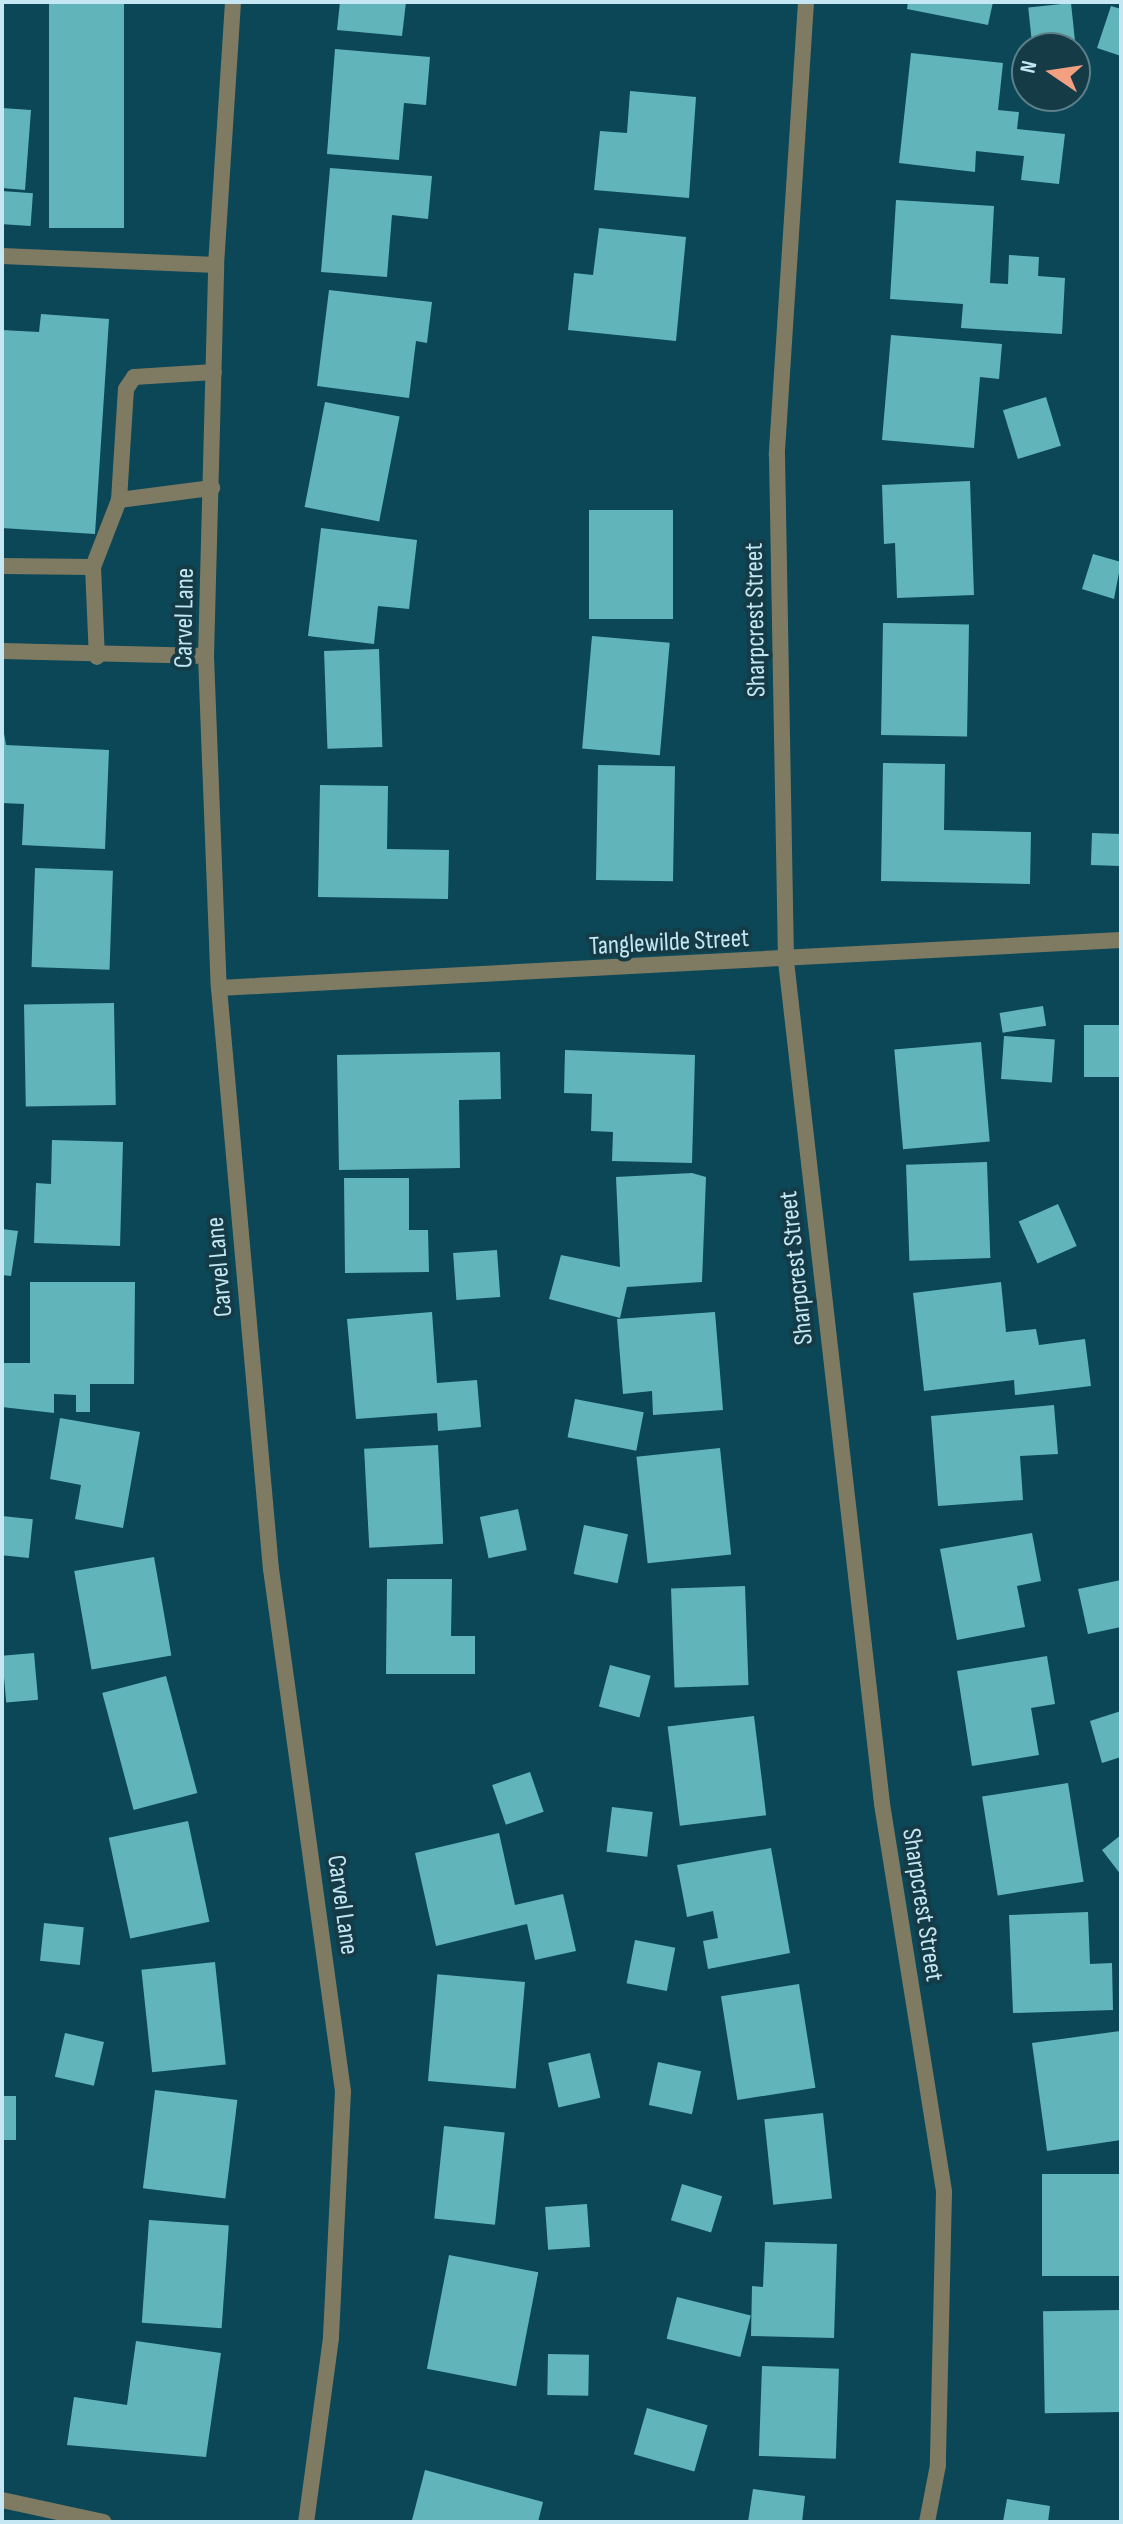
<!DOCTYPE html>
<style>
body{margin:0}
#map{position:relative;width:1123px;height:2524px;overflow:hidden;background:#0c4757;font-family:"Sofia Sans Condensed",sans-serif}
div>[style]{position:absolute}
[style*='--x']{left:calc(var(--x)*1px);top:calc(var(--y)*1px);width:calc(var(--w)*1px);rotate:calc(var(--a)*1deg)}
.building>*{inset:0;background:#61b5ba;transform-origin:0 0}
.service>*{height:16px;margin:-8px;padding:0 8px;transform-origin:8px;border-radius:8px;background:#7f7b62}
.minor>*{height:16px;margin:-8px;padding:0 8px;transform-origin:8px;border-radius:8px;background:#7f7b62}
.tertiary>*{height:16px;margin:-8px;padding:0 8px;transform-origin:8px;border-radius:8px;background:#7f7b62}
span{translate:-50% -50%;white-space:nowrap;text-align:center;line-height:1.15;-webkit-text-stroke:8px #153b46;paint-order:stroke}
.street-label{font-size:26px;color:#c5e7f3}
.frame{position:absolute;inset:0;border:4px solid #c5e7f3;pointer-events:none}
.north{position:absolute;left:1011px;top:32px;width:80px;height:80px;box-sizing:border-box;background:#153b46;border:2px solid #5b808b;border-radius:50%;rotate:283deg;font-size:22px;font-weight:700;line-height:32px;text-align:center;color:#c5e7f3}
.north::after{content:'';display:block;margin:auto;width:28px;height:36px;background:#f3a082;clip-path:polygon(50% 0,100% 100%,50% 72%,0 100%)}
</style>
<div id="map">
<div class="building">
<i style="left:49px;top:2px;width:75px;height:226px"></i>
<i style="clip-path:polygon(340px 2px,406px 2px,402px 36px,337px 30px)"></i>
<i style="clip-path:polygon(908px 2px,993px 2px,988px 25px,907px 9px)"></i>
<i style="left:1071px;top:3px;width:45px;height:43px;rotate:84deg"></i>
<i style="clip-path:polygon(1111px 6px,1121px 9px,1121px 56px,1097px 48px)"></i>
<i style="clip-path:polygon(335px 49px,430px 57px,426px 105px,404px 103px,399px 160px,327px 154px)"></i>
<i style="clip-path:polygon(911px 53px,1003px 63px,998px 110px,1019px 112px,1017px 129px,1065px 134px,1059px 184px,1021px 180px,1024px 156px,976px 151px,975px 172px,899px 163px)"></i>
<i style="clip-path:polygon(630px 91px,696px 97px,689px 198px,594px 190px,600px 131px,627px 133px)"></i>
<i style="clip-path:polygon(2px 108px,31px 110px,25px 190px,2px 188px)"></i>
<i style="clip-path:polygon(330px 168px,432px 176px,428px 219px,392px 215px,387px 277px,321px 272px)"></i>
<i style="left:2px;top:191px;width:31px;height:33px;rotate:4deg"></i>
<i style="clip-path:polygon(896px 200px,994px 206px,990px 283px,1008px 284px,1009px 255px,1039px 257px,1038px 276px,1065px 278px,1062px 334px,961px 328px,963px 304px,890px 299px)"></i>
<i style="clip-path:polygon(599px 228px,686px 237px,676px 341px,568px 330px,574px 273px,593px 275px)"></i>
<i style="clip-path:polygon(329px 290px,432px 302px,427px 343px,416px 341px,409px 398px,317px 386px)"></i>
<i style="clip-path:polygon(41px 314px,109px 319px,95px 534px,2px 528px,2px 330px,39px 332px)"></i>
<i style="clip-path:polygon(891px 335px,1002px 344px,999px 379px,980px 377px,974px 448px,882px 440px)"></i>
<i style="left:1046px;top:397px;width:51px;height:45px;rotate:73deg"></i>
<i style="left:325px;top:402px;width:76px;height:107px;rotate:11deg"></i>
<i style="clip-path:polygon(970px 481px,974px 595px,897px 598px,895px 543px,884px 544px,882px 485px)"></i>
<i style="left:589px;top:510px;width:84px;height:109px"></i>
<i style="clip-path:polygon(321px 528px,417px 540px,409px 609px,378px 606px,374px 644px,308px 636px)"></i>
<i style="clip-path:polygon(1093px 554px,1121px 562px,1114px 599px,1082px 589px)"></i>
<i style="left:883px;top:623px;width:86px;height:112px;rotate:1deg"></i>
<i style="left:592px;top:636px;width:78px;height:113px;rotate:5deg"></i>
<i style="left:379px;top:649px;width:98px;height:55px;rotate:88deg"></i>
<i style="clip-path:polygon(2px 721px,6px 745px,109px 750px,105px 849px,22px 845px,24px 804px,2px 803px)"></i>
<i style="clip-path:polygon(883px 763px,945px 764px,944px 830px,1031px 832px,1030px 884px,881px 881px)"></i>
<i style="left:598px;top:765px;width:77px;height:115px;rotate:1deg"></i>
<i style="clip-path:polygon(320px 785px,388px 786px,387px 849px,449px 850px,448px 899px,318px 897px)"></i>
<i style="left:1092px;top:833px;width:29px;height:32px;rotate:2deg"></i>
<i style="left:35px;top:868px;width:78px;height:99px;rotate:2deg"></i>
<i style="left:114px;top:1003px;width:102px;height:90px;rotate:89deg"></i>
<i style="left:1043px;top:1006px;width:20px;height:44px;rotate:81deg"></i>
<i style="left:1121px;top:1025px;width:52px;height:37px;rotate:90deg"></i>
<i style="left:1004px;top:1036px;width:51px;height:43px;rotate:4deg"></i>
<i style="left:981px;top:1042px;width:100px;height:87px;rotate:85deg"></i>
<i style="clip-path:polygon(565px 1050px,695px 1055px,692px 1163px,612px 1161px,613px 1132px,591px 1131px,592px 1094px,564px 1093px)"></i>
<i style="clip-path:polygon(500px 1052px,501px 1099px,459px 1100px,460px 1168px,339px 1170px,337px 1055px)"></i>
<i style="clip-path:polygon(52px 1140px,123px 1142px,120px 1246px,34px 1243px,36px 1183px,51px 1184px)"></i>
<i style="left:987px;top:1162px;width:96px;height:81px;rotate:88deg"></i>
<i style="clip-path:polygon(692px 1173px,706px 1177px,702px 1282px,627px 1287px,620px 1318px,549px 1299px,561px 1255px,620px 1267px,616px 1177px)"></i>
<i style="clip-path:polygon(344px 1178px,409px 1178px,409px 1230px,428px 1230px,429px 1272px,345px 1273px)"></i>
<i style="left:1058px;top:1204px;width:46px;height:43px;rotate:66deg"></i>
<i style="clip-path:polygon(2px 1229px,18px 1231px,11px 1276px,2px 1275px)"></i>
<i style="left:497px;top:1250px;width:47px;height:44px;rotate:86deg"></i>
<i style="clip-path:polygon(30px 1282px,135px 1282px,134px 1384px,90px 1384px,90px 1412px,76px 1412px,76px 1395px,54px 1394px,54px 1413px,2px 1407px,2px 1363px,30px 1363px)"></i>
<i style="clip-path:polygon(1001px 1282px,1006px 1332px,1036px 1329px,1039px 1345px,1085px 1339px,1091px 1386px,1015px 1395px,1014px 1380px,924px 1391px,913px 1293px)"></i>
<i style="clip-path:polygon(432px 1312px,437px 1383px,477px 1380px,481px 1427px,438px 1431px,437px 1413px,356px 1419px,347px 1319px)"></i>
<i style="clip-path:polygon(715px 1312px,723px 1410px,653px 1415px,652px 1391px,623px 1394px,617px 1319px)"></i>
<i style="left:575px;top:1399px;width:70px;height:39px;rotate:11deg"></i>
<i style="clip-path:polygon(1054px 1405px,1058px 1454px,1020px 1456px,1023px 1500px,938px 1506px,931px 1416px)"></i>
<i style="clip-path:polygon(60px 1418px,140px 1432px,123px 1528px,75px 1519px,81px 1485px,50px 1479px)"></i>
<i style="left:438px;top:1445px;width:99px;height:74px;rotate:87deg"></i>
<i style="left:720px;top:1448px;width:107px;height:84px;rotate:84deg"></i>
<i style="left:518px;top:1509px;width:42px;height:39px;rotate:78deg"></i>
<i style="left:2px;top:1516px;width:31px;height:39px;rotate:6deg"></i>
<i style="left:584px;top:1525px;width:45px;height:50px;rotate:12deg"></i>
<i style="clip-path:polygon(1032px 1533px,1041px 1581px,1017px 1586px,1025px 1627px,957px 1640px,940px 1549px)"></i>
<i style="left:154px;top:1557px;width:100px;height:81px;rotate:80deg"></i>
<i style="clip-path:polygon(387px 1579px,452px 1579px,451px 1636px,475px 1636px,475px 1674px,386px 1674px)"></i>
<i style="clip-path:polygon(1121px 1580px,1121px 1627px,1088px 1634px,1078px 1589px)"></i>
<i style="left:745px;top:1586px;width:99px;height:74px;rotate:88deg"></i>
<i style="left:34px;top:1653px;width:47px;height:32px;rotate:85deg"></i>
<i style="clip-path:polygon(1047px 1656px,1055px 1704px,1031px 1708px,1039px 1755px,972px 1766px,957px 1671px)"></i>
<i style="left:610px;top:1665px;width:42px;height:43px;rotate:15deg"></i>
<i style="left:166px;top:1676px;width:121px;height:66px;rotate:75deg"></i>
<i style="clip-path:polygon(1121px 1711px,1121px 1757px,1102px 1763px,1090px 1721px)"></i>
<i style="left:754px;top:1716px;width:100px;height:87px;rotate:83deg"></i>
<i style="left:530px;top:1772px;width:42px;height:40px;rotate:71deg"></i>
<i style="left:1068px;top:1783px;width:100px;height:87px;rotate:81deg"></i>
<i style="left:612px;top:1807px;width:41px;height:45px;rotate:7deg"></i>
<i style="left:188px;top:1821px;width:103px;height:81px;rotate:78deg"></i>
<i style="clip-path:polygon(499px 1833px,515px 1905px,563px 1894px,576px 1951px,535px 1960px,527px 1924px,436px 1946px,415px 1853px)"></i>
<i style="clip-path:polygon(1121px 1835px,1121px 1875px,1102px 1850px)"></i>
<i style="clip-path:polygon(771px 1848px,790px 1953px,708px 1969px,703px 1941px,718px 1938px,713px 1911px,687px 1917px,677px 1865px)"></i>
<i style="clip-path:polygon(1088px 1912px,1090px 1964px,1112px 1963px,1113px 2010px,1013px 2013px,1009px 1915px)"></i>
<i style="left:44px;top:1923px;width:40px;height:38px;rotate:6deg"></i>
<i style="left:635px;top:1940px;width:41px;height:44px;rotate:11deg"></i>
<i style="left:215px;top:1962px;width:103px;height:74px;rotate:84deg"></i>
<i style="left:525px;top:1982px;width:107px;height:88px;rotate:95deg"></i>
<i style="left:799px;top:1984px;width:105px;height:79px;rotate:81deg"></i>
<i style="clip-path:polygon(1120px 2031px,1121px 2140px,1047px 2151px,1032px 2043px)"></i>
<i style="left:65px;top:2033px;width:40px;height:45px;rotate:13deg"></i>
<i style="left:590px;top:2053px;width:46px;height:43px;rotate:77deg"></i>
<i style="left:658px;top:2062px;width:44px;height:44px;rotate:12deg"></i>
<i style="left:155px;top:2090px;width:83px;height:99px;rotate:7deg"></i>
<i style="left:2px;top:2096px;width:14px;height:44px"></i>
<i style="left:823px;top:2113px;width:86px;height:59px;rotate:84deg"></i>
<i style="left:444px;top:2126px;width:61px;height:93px;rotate:6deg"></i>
<i style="left:1121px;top:2174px;width:102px;height:79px;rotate:90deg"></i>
<i style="left:682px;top:2184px;width:42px;height:38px;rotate:17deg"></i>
<i style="left:587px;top:2204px;width:43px;height:42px;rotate:86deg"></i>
<i style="left:149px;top:2220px;width:80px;height:103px;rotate:4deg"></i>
<i style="clip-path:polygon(765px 2242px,837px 2244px,834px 2338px,751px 2336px,752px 2286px,763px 2287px)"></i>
<i style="left:449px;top:2255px;width:91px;height:116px;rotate:11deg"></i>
<i style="left:677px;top:2297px;width:76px;height:43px;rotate:14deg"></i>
<i style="left:1120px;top:2310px;width:102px;height:77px;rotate:89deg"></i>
<i style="clip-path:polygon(136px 2341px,221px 2353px,206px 2457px,67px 2445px,74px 2397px,127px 2405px)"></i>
<i style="left:548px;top:2354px;width:41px;height:41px;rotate:1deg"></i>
<i style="left:762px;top:2366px;width:77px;height:90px;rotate:2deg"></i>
<i style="left:647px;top:2408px;width:63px;height:48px;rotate:16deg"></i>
<i style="clip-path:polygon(425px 2470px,543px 2502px,538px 2522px,412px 2520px)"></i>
<i style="clip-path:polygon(753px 2489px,805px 2496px,802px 2522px,748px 2522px)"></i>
<i style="clip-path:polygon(1007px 2499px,1050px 2506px,1048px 2522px,1003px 2522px)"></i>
</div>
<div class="service">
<i style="--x:2;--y:256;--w:214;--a:2.4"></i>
<i style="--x:119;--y:500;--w:111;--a:-86.4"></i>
<i style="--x:126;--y:389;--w:14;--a:-56"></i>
<i style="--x:134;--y:377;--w:80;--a:-3.6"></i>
<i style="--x:2;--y:566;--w:91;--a:0.6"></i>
<i style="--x:93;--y:567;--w:72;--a:-68.8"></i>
<i style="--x:119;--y:500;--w:94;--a:-7.4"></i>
<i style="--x:93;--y:567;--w:90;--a:87.5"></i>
</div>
<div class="minor">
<i style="--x:806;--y:2;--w:454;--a:93.7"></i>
<i style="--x:777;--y:455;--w:506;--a:88.98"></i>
<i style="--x:786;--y:961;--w:848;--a:83.5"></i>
<i style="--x:882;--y:1804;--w:393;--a:80.9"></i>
<i style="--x:944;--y:2192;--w:273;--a:91.3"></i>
<i style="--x:938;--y:2465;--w:58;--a:100.9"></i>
<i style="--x:206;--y:656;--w:332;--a:87.8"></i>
<i style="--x:219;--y:988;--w:583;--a:84.89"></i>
<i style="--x:271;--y:1569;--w:527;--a:82.15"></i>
<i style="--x:343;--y:2091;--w:247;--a:92.8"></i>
<i style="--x:331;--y:2338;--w:186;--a:97.7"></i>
<i style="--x:219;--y:988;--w:903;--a:-3.05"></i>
<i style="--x:2;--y:2500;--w:104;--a:12.2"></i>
</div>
<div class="tertiary">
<i style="--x:2;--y:651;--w:204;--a:1.4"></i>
<i style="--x:206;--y:656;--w:391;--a:-88.5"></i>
<i style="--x:216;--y:265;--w:264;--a:-86.3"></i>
</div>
<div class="street-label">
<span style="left:185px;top:618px;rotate:-89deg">Carvel Lane</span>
<span style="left:756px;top:620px;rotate:-91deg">Sharpcrest Street</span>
<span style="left:669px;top:943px;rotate:-3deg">Tanglewilde Street</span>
<span style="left:220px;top:1267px;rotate:-95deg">Carvel Lane</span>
<span style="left:797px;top:1268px;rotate:-96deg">Sharpcrest Street</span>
<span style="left:342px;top:1905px;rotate:82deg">Carvel Lane</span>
<span style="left:922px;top:1905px;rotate:81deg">Sharpcrest Street</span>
</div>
<div class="frame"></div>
<div class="north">N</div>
</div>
